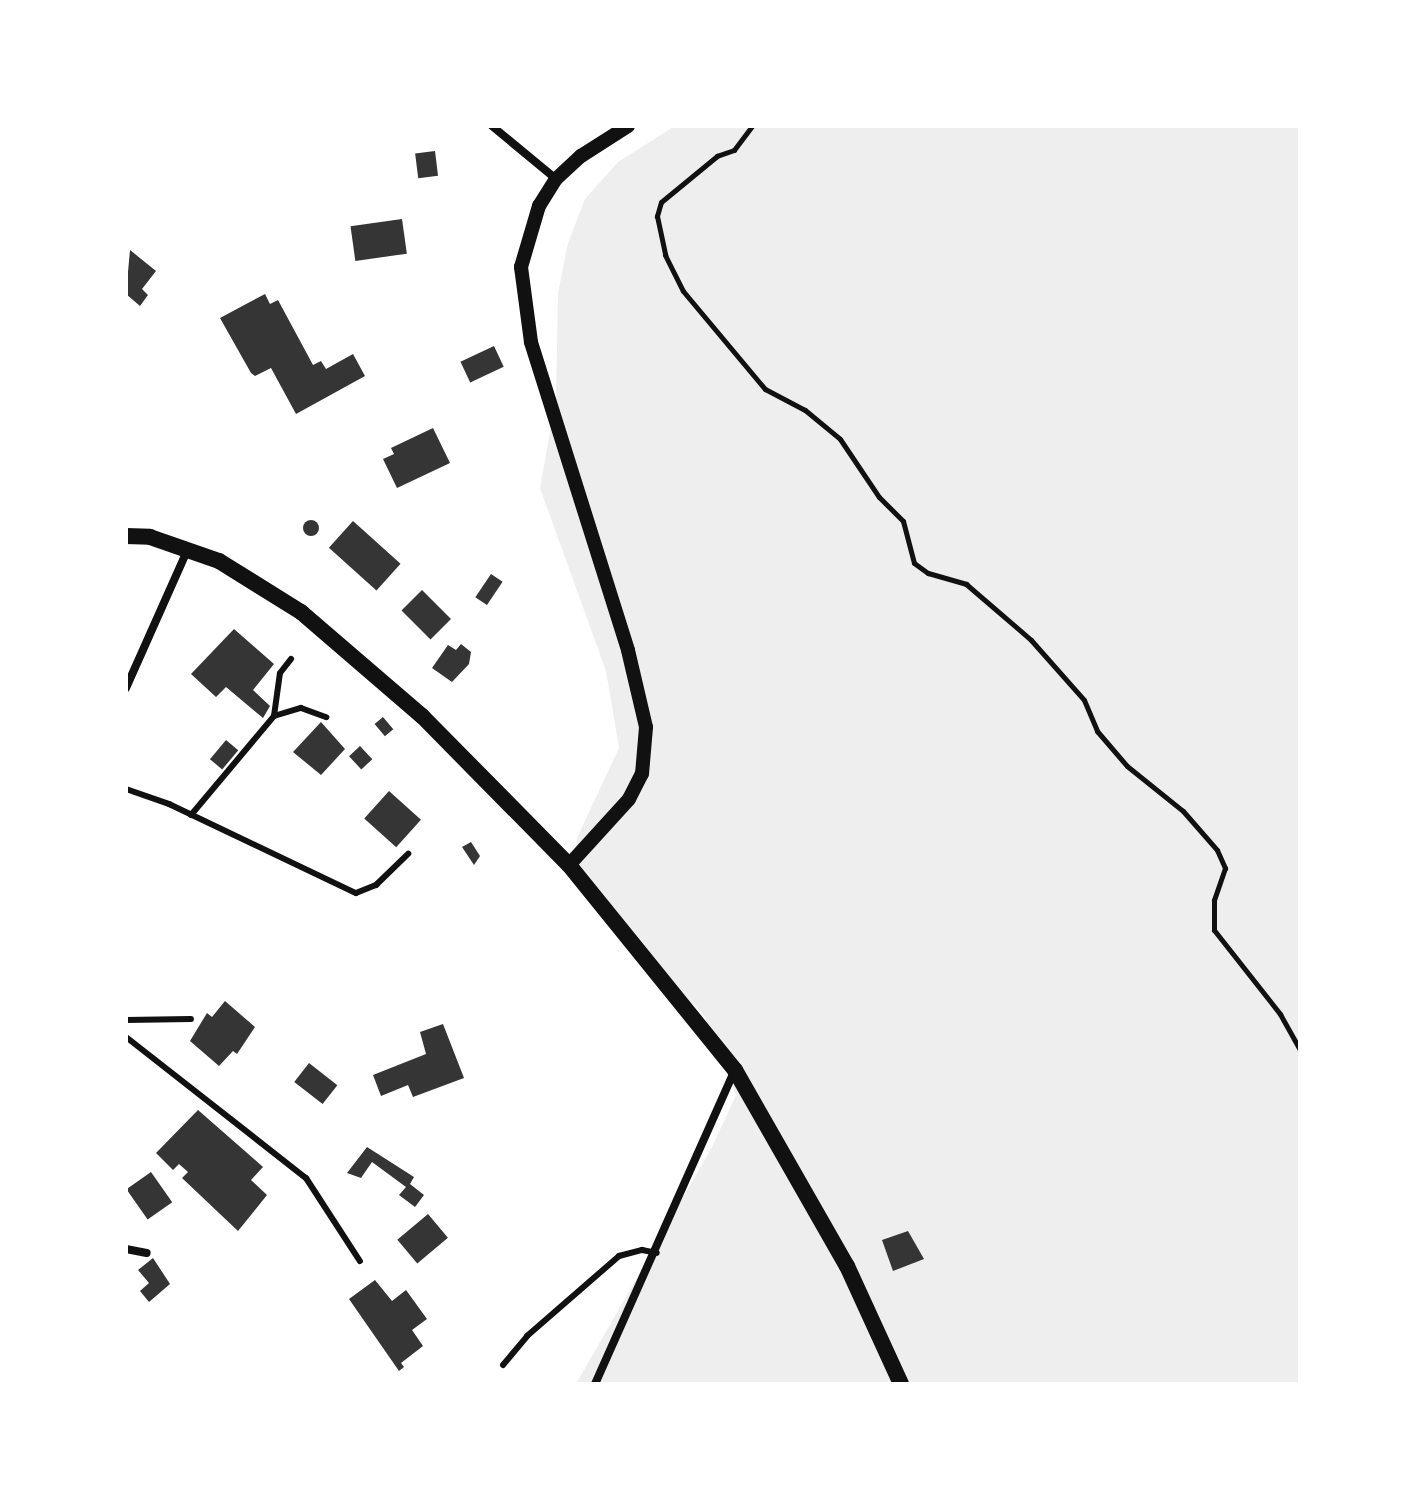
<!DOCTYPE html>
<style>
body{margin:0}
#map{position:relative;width:1426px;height:1510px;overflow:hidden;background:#fff;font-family:"Noto Serif",serif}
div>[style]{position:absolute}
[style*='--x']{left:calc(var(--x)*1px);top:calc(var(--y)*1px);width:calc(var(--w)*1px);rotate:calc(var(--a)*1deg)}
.green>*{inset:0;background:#eee}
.building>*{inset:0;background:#353535;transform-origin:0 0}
.round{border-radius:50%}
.path>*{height:5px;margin:-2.5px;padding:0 2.5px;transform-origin:2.5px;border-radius:2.5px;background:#111}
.service>*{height:6px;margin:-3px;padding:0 3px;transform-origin:3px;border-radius:3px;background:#111}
.minor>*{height:8px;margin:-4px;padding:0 4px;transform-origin:4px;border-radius:4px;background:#111}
.tertiary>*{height:14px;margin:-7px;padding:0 7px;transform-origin:7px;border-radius:7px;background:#111}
.secondary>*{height:16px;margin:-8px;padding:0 8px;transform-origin:8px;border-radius:8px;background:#111}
span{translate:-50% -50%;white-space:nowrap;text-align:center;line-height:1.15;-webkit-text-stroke:6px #fff;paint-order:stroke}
.frame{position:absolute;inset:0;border:128px solid #fff;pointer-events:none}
</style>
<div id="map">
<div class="green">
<i style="clip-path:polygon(675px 126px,1300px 126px,1300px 1384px,576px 1384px,712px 1147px,736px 1095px,704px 1015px,572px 880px,577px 838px,619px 748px,606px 671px,540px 488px,556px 399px,558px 293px,568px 243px,585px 199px,618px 162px)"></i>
</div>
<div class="building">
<i style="left:435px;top:151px;width:25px;height:20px;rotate:83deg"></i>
<i style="left:402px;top:219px;width:35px;height:52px;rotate:82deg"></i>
<i style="clip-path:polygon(130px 250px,156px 271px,142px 289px,148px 295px,140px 306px,126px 294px)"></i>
<i style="clip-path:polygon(265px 294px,270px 304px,278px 300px,313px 365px,321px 361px,326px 369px,353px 354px,365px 376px,296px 414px,271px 368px,255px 376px,251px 373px,220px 318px)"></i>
<i style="left:494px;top:346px;width:23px;height:37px;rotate:65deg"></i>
<i style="clip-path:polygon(433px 428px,450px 463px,397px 488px,383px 459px,394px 454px,391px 448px)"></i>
<i class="round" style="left:303px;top:520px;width:16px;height:16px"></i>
<i style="left:353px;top:521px;width:64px;height:36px;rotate:42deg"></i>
<i style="left:491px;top:574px;width:14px;height:28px;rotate:34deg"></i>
<i style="left:422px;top:590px;width:41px;height:29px;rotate:45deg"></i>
<i style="clip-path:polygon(234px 629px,274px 664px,253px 690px,270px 706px,263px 718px,226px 687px,216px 697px,191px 674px)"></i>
<i style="clip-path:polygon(461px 644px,471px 652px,469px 664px,452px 682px,432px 668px,448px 645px,456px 650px)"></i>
<i style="left:383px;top:717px;width:16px;height:11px;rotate:50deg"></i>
<i style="clip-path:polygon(321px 722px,345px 749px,321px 775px,293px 752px)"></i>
<i style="left:226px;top:740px;width:16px;height:25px;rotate:40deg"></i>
<i style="left:360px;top:746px;width:18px;height:15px;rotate:47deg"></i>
<i style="left:389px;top:791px;width:43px;height:37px;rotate:42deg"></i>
<i style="clip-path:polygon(471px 842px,480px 856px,474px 865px,462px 847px)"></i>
<i style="clip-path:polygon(225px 1001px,255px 1027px,237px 1054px,233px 1051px,219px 1066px,190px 1041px,207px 1013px,212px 1017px)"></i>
<i style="clip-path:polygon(443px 1024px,464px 1078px,413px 1097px,408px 1085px,381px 1096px,373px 1075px,426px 1054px,420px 1032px)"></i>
<i style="left:309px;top:1063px;width:36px;height:24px;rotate:38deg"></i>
<i style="clip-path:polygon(198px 1110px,263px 1167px,251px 1180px,267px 1195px,238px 1231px,182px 1178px,188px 1172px,179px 1164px,173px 1170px,156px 1153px)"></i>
<i style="clip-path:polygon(367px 1147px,414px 1177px,410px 1184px,424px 1195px,415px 1207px,399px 1195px,406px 1187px,372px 1162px,361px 1178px,347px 1173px)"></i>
<i style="left:151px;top:1172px;width:37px;height:30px;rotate:55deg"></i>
<i style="left:428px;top:1214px;width:31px;height:40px;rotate:50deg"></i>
<i style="clip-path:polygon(908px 1231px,924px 1259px,893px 1271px,882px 1240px)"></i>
<i style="clip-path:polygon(153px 1258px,170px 1284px,149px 1302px,140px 1291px,149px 1283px,138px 1270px)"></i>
<i style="clip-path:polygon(375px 1280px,392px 1301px,406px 1290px,427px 1319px,412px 1330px,423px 1346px,401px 1363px,404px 1367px,399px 1371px,349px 1299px)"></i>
</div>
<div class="path">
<i style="--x:752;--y:126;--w:30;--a:127"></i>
<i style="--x:734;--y:150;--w:18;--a:161"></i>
<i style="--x:717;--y:156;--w:72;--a:140.6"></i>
<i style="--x:661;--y:202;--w:15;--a:106"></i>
<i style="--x:657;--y:216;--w:40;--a:78"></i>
<i style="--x:665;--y:255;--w:40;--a:63.4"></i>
<i style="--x:683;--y:291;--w:128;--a:50.1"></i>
<i style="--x:765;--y:389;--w:45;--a:27.7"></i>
<i style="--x:805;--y:410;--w:45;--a:39.6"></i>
<i style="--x:840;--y:439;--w:70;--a:56.1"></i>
<i style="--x:879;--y:497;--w:34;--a:45"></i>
<i style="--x:903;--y:521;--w:43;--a:75.3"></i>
<i style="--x:914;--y:563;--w:17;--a:36"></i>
<i style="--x:928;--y:573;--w:40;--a:16"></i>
<i style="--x:966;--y:584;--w:86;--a:40.7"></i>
<i style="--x:1031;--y:640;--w:80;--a:48.5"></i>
<i style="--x:1084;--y:700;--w:34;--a:67"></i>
<i style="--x:1097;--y:731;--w:46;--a:49.4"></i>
<i style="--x:1127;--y:766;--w:72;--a:38.8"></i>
<i style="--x:1183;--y:811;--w:52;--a:48.9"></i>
<i style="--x:1217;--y:850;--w:20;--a:66"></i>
<i style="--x:1225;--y:868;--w:34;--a:109"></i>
<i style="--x:1214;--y:900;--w:30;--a:90"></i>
<i style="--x:1214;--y:930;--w:107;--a:51.8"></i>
<i style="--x:1280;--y:1014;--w:41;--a:60.9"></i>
</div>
<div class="service">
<i style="--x:274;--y:716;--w:28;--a:-17"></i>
<i style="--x:301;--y:708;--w:27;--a:20"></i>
<i style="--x:126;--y:789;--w:46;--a:19.2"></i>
<i style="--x:169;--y:804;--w:207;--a:25.5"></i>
<i style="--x:356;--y:893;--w:22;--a:-22"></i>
<i style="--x:376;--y:885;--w:45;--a:-44.1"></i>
<i style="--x:191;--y:815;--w:129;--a:-50"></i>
<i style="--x:274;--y:716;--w:43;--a:-82.1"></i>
<i style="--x:280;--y:673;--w:18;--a:-52"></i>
<i style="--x:126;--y:1020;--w:65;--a:-0.9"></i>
<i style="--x:126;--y:1037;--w:229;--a:38.1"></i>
<i style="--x:306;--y:1178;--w:99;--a:57"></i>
<i style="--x:503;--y:1365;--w:38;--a:-50"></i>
<i style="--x:527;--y:1336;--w:122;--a:-41"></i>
<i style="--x:619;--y:1256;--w:24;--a:-15"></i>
<i style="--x:642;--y:1250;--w:15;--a:11"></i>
</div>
<div class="minor">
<i style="--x:492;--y:126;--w:83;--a:39.6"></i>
<i style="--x:126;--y:688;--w:152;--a:-66"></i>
<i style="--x:126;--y:1249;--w:21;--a:11"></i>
<i style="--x:595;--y:1384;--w:344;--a:-66"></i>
</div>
<div class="tertiary">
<i style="--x:569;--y:865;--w:89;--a:-47.7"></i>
<i style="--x:629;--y:799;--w:28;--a:-63"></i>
<i style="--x:642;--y:774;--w:47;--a:-85.1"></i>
<i style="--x:646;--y:727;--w:79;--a:-103.2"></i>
<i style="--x:628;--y:650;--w:323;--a:-107.5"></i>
<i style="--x:531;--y:342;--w:76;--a:-97.6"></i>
<i style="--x:521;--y:267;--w:64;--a:-73.6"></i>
<i style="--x:539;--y:206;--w:32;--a:-58"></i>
<i style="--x:556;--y:179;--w:34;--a:-43"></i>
<i style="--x:581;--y:156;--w:56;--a:-32.6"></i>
</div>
<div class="secondary">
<i style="--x:126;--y:536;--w:24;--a:2"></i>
<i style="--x:150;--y:537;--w:73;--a:19.2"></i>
<i style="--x:219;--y:561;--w:97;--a:31.9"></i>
<i style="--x:301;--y:612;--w:160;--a:40.7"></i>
<i style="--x:422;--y:716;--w:209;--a:45.4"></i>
<i style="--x:569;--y:865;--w:264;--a:51"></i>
<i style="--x:735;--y:1070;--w:226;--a:60.3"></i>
<i style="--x:847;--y:1266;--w:130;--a:65.4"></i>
</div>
<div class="frame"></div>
</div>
